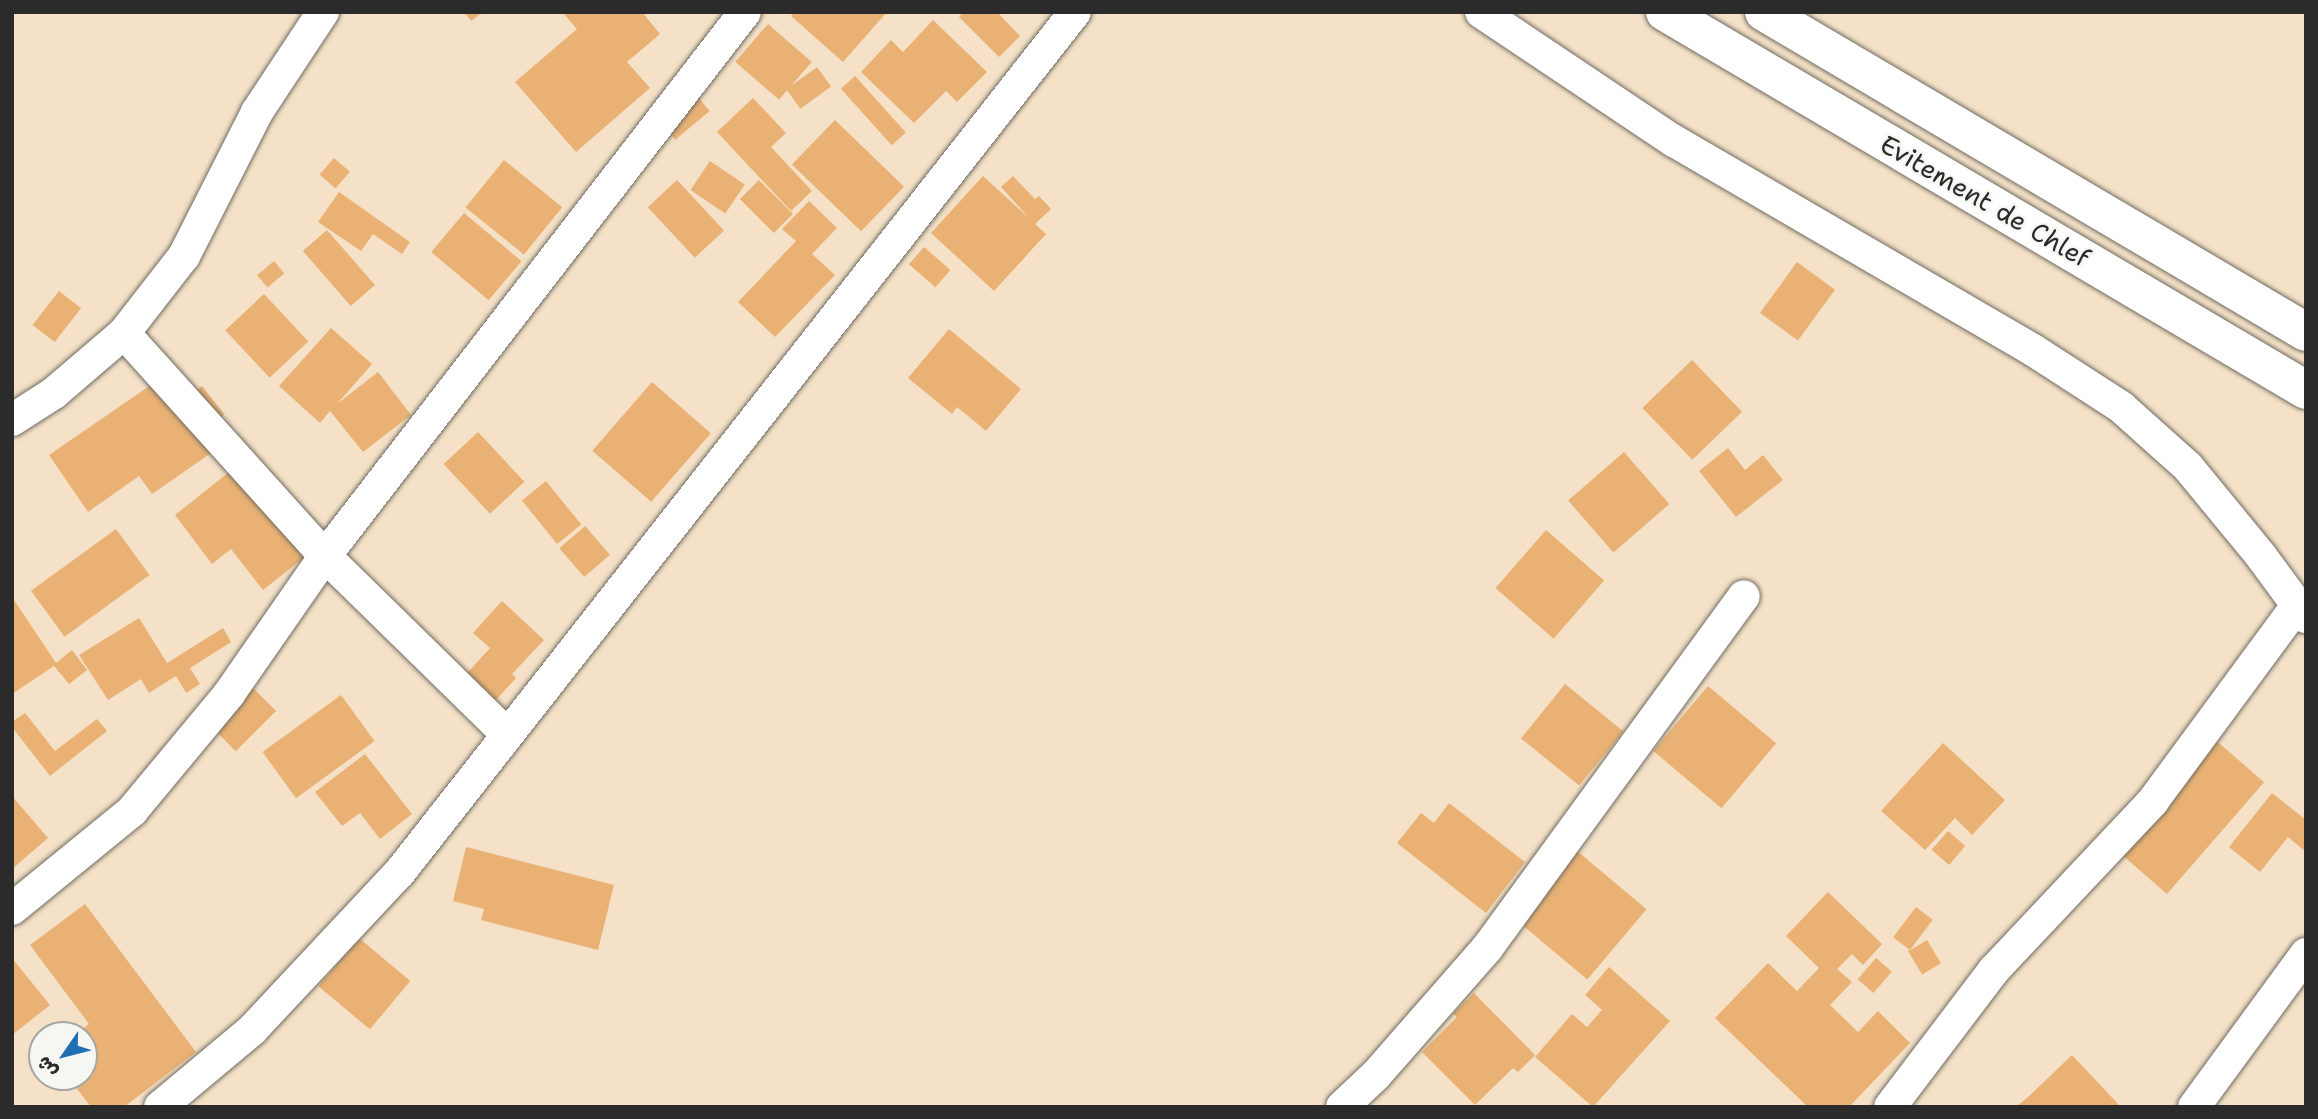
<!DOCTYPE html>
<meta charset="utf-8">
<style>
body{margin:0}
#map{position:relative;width:2318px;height:1119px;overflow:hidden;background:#f4e1c7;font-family:"Shantell Sans","Playpen Sans Arabic",sans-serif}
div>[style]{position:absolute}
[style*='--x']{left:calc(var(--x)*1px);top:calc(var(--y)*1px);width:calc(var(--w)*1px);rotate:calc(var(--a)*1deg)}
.building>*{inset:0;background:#e9b274;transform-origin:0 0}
.roads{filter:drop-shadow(0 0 2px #716b62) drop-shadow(0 0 2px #716b62)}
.minor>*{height:32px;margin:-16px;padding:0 16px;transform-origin:16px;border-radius:16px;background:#fff}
.trunk>*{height:38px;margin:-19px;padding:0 19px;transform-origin:19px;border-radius:19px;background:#fff}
span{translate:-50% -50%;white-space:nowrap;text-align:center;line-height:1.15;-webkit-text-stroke:5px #f6f6f2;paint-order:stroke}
.street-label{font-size:26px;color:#2b2b2b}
.frame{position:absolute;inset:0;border:14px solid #2b2b2b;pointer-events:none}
.north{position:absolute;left:28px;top:1021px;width:70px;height:70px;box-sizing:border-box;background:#f6f6f2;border:2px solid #a5a5a2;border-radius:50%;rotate:235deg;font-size:19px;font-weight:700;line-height:28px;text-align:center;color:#2b2b2b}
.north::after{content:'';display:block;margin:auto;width:24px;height:32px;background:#1f6fb2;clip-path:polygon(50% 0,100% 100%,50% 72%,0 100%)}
</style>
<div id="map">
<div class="building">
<i style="clip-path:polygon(464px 12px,483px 12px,471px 21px)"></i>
<i style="clip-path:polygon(562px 12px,642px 12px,660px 34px,627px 62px,650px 88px,576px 152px,515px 82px,577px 29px)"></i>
<i style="clip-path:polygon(794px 12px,887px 12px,843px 62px,791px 16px)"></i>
<i style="clip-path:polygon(964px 12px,997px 12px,1020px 36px,999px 57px,959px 17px)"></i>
<i style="clip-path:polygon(933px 20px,987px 72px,957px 102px,946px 91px,914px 123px,861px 72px,891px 40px,903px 52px)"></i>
<i style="left:768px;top:24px;width:58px;height:50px;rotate:41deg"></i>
<i style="left:817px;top:67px;width:24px;height:38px;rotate:54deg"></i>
<i style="left:855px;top:76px;width:76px;height:19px;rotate:48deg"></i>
<i style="left:693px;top:91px;width:26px;height:45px;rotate:50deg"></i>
<i style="clip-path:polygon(753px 98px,786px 133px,771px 147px,812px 191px,791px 211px,717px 132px)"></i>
<i style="left:835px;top:120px;width:96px;height:62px;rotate:44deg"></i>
<i style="left:334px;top:158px;width:21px;height:22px;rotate:41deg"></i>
<i style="left:504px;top:160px;width:75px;height:61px;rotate:39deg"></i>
<i style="left:710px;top:161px;width:42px;height:35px;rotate:34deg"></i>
<i style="clip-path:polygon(983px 176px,1029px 218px,1001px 187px,1013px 176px,1035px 199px,1039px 196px,1051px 209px,1035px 224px,1046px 234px,994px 291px,931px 233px)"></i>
<i style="left:677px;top:180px;width:69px;height:40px;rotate:47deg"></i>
<i style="left:759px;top:180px;width:48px;height:27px;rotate:45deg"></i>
<i style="clip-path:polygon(339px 192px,410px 242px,402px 254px,373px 234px,361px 251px,318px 222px)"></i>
<i style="clip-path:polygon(809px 201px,837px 228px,812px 254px,835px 275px,775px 337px,738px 302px,796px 241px,782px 229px)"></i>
<i style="left:464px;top:213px;width:75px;height:51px;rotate:40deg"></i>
<i style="left:327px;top:230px;width:73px;height:32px;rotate:49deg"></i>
<i style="left:924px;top:247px;width:35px;height:23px;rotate:41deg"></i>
<i style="left:274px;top:261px;width:16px;height:22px;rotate:50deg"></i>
<i style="left:1797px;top:262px;width:47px;height:63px;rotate:36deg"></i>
<i style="left:59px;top:291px;width:28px;height:43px;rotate:38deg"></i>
<i style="left:264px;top:294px;width:65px;height:53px;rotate:47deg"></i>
<i style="clip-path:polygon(331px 328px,372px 364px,337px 404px,378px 372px,411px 415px,363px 452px,330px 411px,320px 423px,279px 386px)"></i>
<i style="clip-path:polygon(949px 329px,1021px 389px,986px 431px,957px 407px,952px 414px,908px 378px)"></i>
<i style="left:1692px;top:360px;width:72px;height:69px;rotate:46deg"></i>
<i style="clip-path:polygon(161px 378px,217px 449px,152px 494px,139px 476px,88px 512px,49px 455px)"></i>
<i style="left:652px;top:382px;width:78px;height:91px;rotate:41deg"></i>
<i style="left:202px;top:386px;width:36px;height:12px;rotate:52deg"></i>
<i style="left:478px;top:432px;width:68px;height:47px;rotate:47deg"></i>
<i style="clip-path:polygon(1728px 448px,1745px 470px,1763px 455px,1783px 480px,1736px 517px,1699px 471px)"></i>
<i style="left:1624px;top:452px;width:69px;height:74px;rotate:49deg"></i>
<i style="clip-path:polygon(247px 458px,316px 548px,263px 590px,231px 549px,212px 564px,175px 515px)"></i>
<i style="left:546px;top:481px;width:56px;height:31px;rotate:51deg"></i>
<i style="left:585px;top:526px;width:38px;height:34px;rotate:49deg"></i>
<i style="left:116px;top:529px;width:57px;height:105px;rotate:54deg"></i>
<i style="left:1546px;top:530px;width:77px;height:77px;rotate:41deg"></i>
<i style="clip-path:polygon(12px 597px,56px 663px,72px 650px,87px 670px,69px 684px,54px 666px,12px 694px)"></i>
<i style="clip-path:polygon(502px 601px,544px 640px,512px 674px,516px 678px,487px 710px,458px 683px,490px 648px,473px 633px)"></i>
<i style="clip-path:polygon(139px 618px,167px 663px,223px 628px,231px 642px,190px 668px,200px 684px,186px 693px,176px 676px,149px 693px,141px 679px,108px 700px,79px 655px)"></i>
<i style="left:1565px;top:684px;width:75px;height:70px;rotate:39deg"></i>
<i style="left:1708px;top:686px;width:89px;height:85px;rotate:40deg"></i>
<i style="left:252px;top:687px;width:34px;height:57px;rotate:45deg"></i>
<i style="left:341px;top:695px;width:57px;height:97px;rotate:54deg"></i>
<i style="clip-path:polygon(25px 713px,55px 751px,97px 719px,107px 731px,50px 776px,12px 727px,12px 722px)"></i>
<i style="left:2212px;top:737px;width:69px;height:148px;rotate:41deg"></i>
<i style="clip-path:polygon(1943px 743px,2005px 800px,1972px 835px,1955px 818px,1925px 850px,1881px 811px)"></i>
<i style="clip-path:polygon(365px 754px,412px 814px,380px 839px,360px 813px,342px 826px,315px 792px)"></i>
<i style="clip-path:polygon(2272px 793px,2306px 820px,2306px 852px,2288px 837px,2260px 872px,2229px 847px)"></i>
<i style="clip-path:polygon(12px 796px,48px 838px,12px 869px)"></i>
<i style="clip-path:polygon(1449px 803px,1525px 862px,1486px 913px,1397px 843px,1421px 813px,1434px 823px)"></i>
<i style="left:1948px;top:831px;width:23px;height:25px;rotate:41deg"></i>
<i style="clip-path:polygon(466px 847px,614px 885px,598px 950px,481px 920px,484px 909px,453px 901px)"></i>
<i style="left:1576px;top:850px;width:92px;height:92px;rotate:40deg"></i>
<i style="clip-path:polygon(1828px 892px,1882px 944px,1863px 965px,1852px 954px,1837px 969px,1852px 982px,1830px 1005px,1858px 1032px,1878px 1011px,1910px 1043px,1849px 1107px,1808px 1107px,1715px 1018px,1768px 963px,1797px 991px,1819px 968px,1786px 936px)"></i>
<i style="clip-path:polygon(85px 904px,196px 1052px,124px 1107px,91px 1107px,68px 1077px,84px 1077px,84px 1035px,74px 1035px,89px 1024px,30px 945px)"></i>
<i style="left:1916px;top:907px;width:21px;height:38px;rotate:37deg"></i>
<i style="left:359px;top:938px;width:67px;height:63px;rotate:40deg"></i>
<i style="left:1927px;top:940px;width:27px;height:22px;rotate:59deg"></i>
<i style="clip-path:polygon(12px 958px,50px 1005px,12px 1035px)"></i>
<i style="left:1876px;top:958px;width:21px;height:28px;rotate:41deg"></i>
<i style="clip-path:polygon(1609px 967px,1670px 1021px,1593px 1107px,1535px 1057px,1572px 1014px,1587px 1027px,1602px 1010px,1585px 995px)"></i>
<i style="clip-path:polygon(1474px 993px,1535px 1055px,1518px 1072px,1513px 1068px,1475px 1105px,1422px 1052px,1457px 1017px,1453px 1014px)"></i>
<i style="clip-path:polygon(2072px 1055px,2121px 1107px,2016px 1107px,2028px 1097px)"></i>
</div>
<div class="roads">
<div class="minor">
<i style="--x:1481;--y:12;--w:232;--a:33.8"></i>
<i style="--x:1674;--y:141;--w:415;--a:30.2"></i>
<i style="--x:2033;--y:350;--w:105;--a:32.9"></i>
<i style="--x:2121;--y:407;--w:90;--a:41.8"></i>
<i style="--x:2188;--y:467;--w:115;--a:50.6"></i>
<i style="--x:2261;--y:556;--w:76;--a:53.6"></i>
<i style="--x:124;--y:333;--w:300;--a:48"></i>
<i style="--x:325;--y:556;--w:255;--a:44.4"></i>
<i style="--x:12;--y:420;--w:50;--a:-32.7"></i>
<i style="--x:54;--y:393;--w:92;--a:-40.6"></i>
<i style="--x:124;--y:333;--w:98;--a:-52.1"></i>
<i style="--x:184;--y:256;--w:161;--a:-63.1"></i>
<i style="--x:257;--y:112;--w:120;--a:-56.6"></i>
<i style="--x:12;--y:909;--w:155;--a:-39.2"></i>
<i style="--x:132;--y:811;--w:152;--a:-50.3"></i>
<i style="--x:229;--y:694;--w:168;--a:-55.2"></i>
<i style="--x:325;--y:556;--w:687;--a:-52.33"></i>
<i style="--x:160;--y:1107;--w:120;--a:-39.9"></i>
<i style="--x:252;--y:1030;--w:216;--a:-46.9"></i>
<i style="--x:400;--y:872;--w:1093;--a:-51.87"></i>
<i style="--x:1342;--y:1107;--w:47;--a:-43.3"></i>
<i style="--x:1376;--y:1075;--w:170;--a:-48.8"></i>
<i style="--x:1488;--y:947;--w:434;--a:-53.9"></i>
<i style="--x:1890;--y:1107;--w:172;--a:-52.8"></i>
<i style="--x:1994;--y:970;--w:232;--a:-46.7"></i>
<i style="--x:2153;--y:801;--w:242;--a:-53.6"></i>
<i style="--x:2194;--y:1107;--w:190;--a:-53.8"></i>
</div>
<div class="trunk">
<i style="--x:1665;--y:12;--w:744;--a:30.53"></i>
<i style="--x:1764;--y:12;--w:629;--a:30.56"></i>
</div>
</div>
<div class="street-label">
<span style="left:1985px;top:201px;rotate:30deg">Evitement de Chlef</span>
</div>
<div class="frame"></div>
<div class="north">ش</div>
</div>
